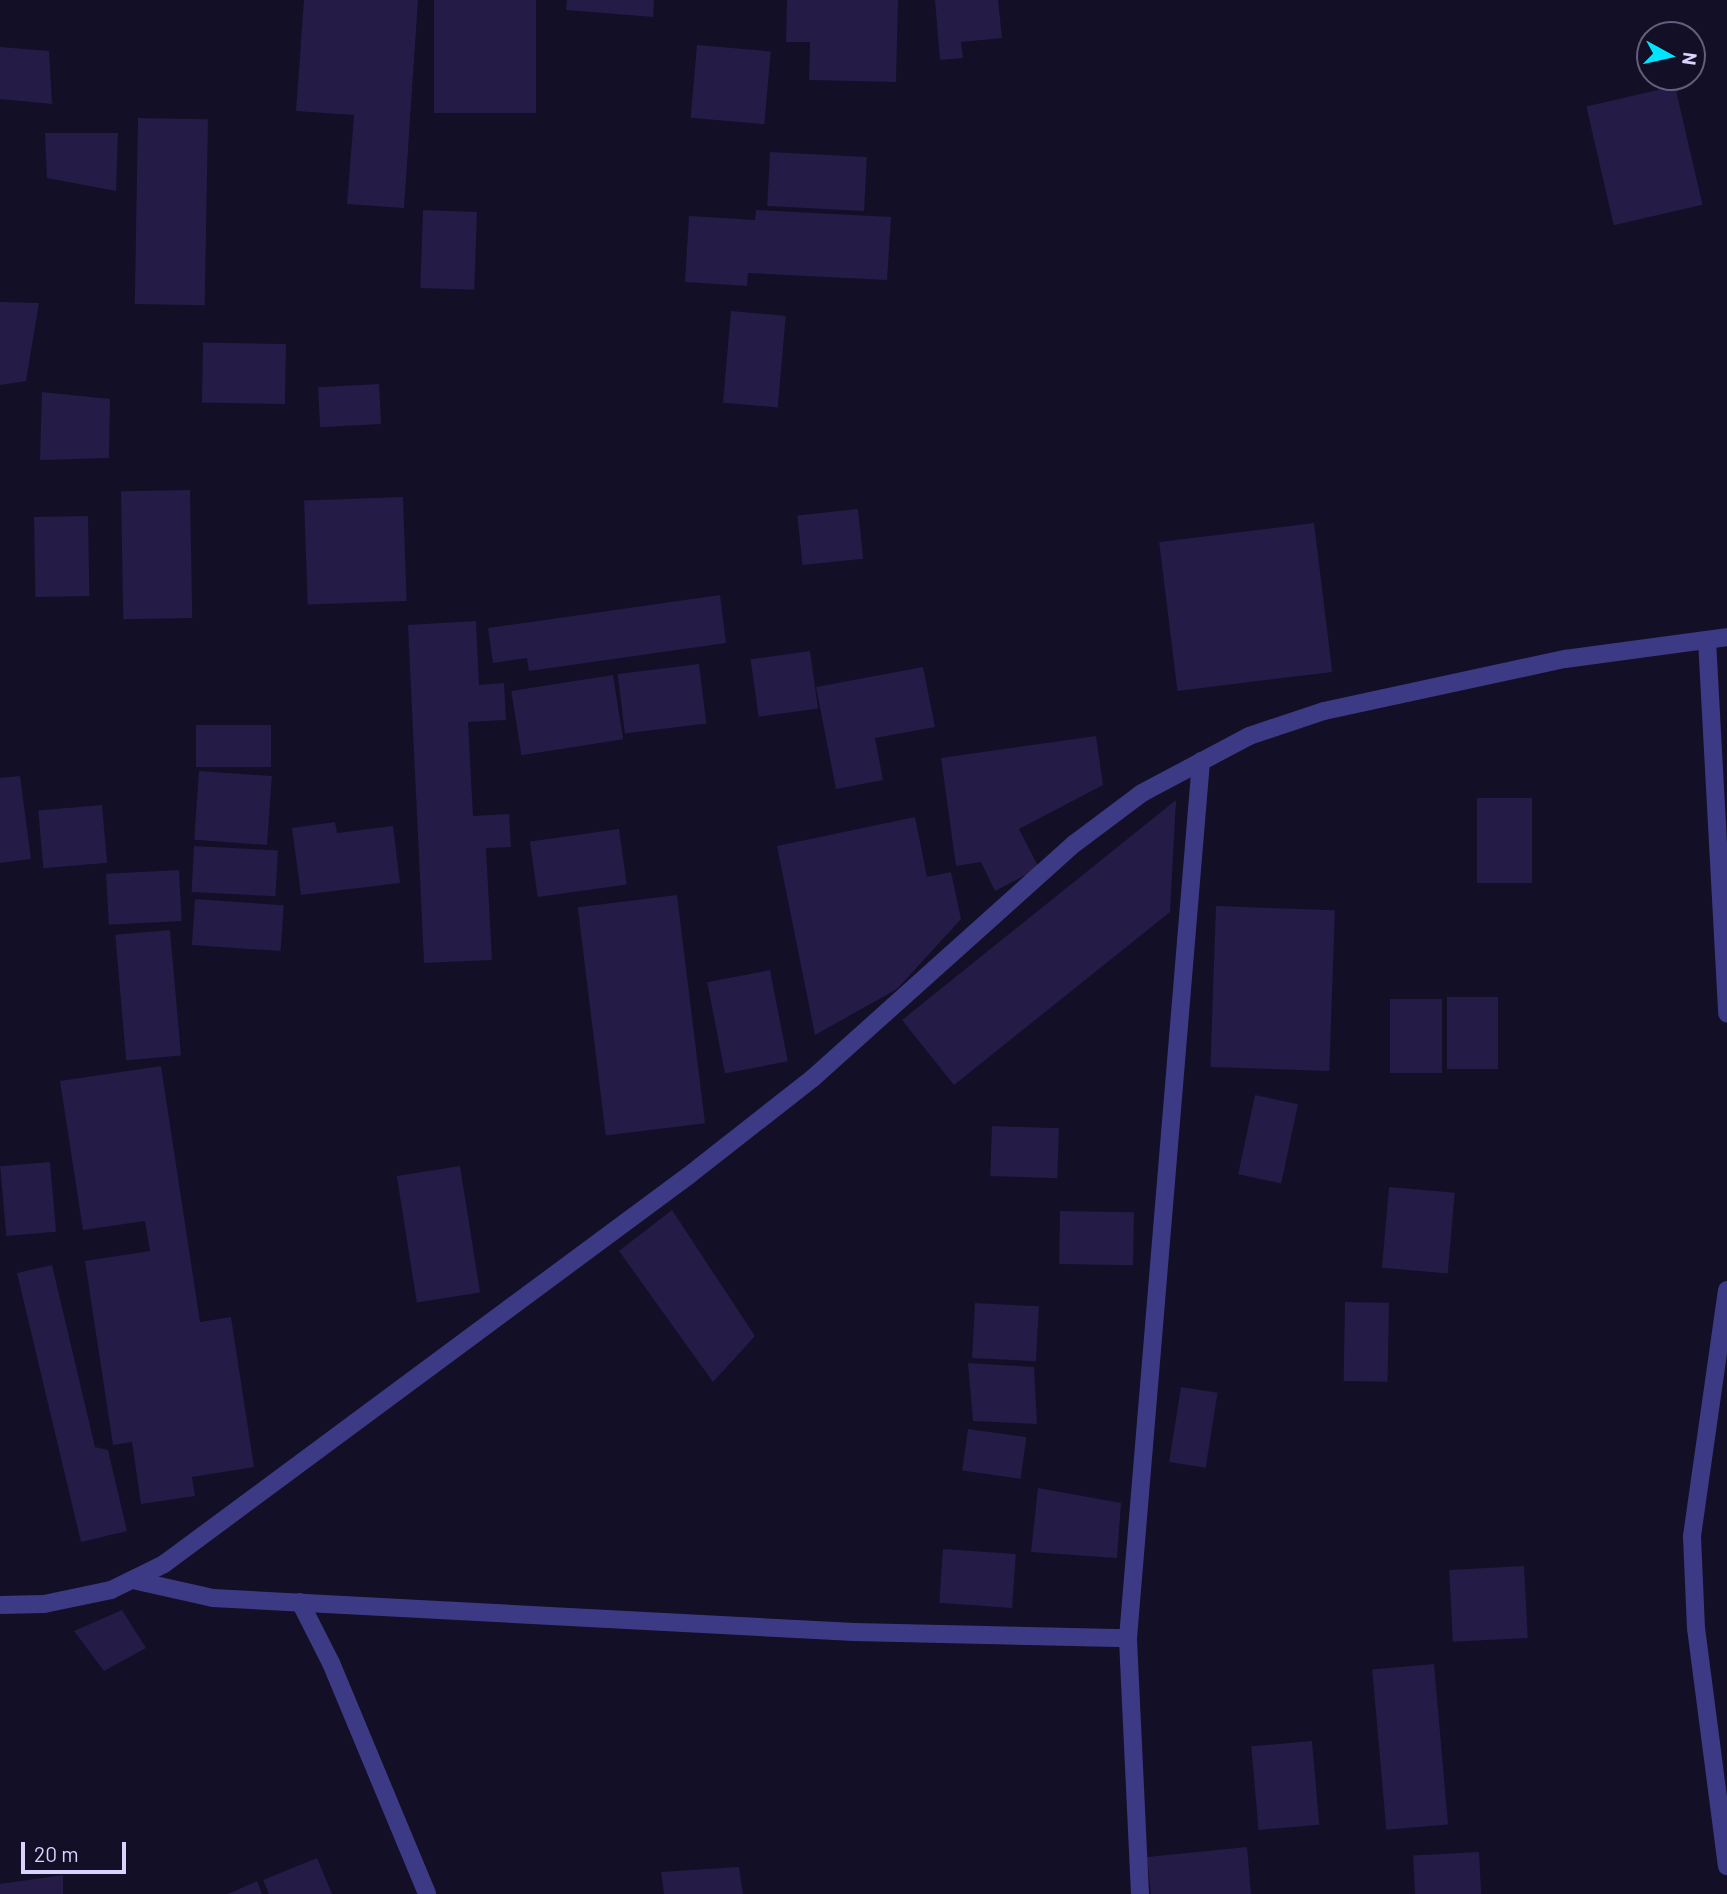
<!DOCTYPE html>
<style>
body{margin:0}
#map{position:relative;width:1727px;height:1894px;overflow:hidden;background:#130f26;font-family:Barlow,sans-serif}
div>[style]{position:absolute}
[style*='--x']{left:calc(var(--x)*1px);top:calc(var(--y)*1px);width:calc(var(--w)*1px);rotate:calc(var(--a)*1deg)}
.building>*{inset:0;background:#241b47;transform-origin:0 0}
.minor>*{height:18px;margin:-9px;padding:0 9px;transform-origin:9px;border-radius:9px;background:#3d3a85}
.tertiary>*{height:18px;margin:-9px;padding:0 9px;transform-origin:9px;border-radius:9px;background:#3d3a85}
span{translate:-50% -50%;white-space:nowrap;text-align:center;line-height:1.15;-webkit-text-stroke:6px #130f26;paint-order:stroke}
.north{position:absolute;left:1636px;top:21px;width:70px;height:70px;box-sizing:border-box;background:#130f26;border:2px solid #625e7d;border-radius:50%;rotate:98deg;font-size:19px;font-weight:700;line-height:28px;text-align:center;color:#d9d4ff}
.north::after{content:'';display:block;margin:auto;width:24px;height:32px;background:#00e5ff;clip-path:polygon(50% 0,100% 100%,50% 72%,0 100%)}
.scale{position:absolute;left:21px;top:1842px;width:105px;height:32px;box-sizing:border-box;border:4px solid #d9d4ff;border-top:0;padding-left:9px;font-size:21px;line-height:24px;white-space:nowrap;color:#d9d4ff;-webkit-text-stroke:5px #130f26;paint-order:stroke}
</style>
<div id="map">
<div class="building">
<i style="clip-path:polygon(304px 0,418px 0,404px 208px,347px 204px,354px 115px,296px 111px)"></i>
<i style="left:434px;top:0;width:102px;height:113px"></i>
<i style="clip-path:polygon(567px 0,654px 0,653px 17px,566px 10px)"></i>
<i style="clip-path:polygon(787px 0,898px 0,896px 82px,809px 80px,810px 42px,786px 42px)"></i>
<i style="clip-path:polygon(935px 0,998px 0,1002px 38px,961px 42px,963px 58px,940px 60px)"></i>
<i style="left:697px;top:45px;width:74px;height:73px;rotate:5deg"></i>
<i style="clip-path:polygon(0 47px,49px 51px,52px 104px,0 99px)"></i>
<i style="left:1675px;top:86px;width:122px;height:91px;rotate:77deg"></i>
<i style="left:138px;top:118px;width:70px;height:186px;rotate:1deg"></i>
<i style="clip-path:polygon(45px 133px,118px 133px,116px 191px,47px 178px)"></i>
<i style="left:770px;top:152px;width:97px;height:54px;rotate:3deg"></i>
<i style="left:423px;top:210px;width:54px;height:78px;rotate:2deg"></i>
<i style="clip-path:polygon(756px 210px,891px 217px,887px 280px,748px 273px,747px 286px,685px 282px,689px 216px,755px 220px)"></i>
<i style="clip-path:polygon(0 302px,39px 303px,26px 381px,0 385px)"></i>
<i style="left:731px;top:311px;width:55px;height:92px;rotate:5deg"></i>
<i style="left:286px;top:344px;width:60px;height:83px;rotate:91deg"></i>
<i style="left:379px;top:384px;width:40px;height:61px;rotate:87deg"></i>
<i style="clip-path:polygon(42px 392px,110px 399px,109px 458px,40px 460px)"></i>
<i style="left:190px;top:490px;width:128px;height:69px;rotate:89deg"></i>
<i style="left:403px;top:497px;width:104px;height:99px;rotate:88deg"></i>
<i style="left:858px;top:509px;width:50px;height:61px;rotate:84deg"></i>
<i style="left:88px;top:516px;width:80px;height:54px;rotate:89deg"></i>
<i style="left:1314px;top:523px;width:150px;height:156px;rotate:83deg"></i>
<i style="clip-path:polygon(720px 595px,726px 643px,529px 671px,527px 658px,493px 663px,488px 628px)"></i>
<i style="clip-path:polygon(476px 621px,479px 685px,504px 683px,506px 720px,468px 722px,473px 816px,509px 814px,511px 847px,486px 848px,492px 960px,424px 963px,408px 625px)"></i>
<i style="left:810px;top:651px;width:58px;height:60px;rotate:82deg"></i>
<i style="left:699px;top:664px;width:60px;height:82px;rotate:83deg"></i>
<i style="clip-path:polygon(923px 667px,935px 727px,875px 738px,883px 780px,836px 789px,816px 687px)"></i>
<i style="left:613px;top:675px;width:65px;height:103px;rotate:81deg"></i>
<i style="left:196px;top:725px;width:75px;height:42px"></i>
<i style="clip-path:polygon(1096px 736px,1103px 785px,1019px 829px,1039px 868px,995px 891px,981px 862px,956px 866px,941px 758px)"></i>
<i style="left:199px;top:771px;width:73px;height:69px;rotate:4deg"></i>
<i style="clip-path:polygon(20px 776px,31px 859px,0 863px,0 778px)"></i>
<i style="left:1477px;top:798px;width:55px;height:85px"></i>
<i style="clip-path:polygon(1176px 800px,1170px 912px,954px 1085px,902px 1020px)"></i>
<i style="left:102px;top:805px;width:58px;height:64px;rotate:85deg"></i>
<i style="clip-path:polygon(915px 817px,927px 877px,951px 872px,961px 919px,897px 989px,815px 1035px,777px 846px)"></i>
<i style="clip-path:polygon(335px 822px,337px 833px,393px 826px,400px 883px,301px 895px,292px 828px)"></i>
<i style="left:619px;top:829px;width:56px;height:90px;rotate:82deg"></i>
<i style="left:194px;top:846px;width:84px;height:46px;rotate:3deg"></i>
<i style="left:179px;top:870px;width:51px;height:73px;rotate:87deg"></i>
<i style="left:677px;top:895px;width:230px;height:100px;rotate:83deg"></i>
<i style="left:195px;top:899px;width:89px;height:46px;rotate:4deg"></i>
<i style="left:1216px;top:906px;width:119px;height:161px;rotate:2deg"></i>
<i style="left:170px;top:930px;width:126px;height:55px;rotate:85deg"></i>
<i style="left:770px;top:970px;width:93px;height:64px;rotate:79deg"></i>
<i style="left:1447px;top:997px;width:51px;height:72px"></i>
<i style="left:1390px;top:999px;width:52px;height:74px"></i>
<i style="clip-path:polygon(161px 1066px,200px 1322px,231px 1317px,254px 1467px,192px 1477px,195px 1496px,141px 1504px,132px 1442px,113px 1445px,85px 1261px,150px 1251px,145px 1221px,83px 1230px,60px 1081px)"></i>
<i style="left:1255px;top:1095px;width:44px;height:81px;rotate:12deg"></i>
<i style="left:992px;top:1126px;width:67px;height:50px;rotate:2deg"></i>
<i style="left:50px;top:1162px;width:70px;height:50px;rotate:85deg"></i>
<i style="left:460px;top:1166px;width:128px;height:64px;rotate:81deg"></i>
<i style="left:1389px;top:1187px;width:66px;height:81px;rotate:5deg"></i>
<i style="clip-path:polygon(672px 1210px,755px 1336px,713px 1382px,619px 1251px)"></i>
<i style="left:1060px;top:1211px;width:74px;height:53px;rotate:1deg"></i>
<i style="clip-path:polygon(52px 1265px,95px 1447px,108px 1450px,127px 1531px,81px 1542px,17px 1273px)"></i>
<i style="left:1345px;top:1302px;width:44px;height:79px;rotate:1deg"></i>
<i style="left:975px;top:1303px;width:64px;height:55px;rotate:3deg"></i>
<i style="clip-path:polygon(968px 1363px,1034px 1367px,1037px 1424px,973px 1421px)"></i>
<i style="left:1181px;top:1387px;width:37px;height:76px;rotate:9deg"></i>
<i style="left:968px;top:1429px;width:59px;height:42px;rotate:8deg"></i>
<i style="clip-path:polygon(1038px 1488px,1121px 1503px,1117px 1558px,1031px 1552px)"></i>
<i style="left:943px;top:1549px;width:73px;height:54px;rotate:4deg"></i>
<i style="left:1524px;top:1566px;width:72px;height:75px;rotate:87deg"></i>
<i style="clip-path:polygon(122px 1610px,146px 1648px,104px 1671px,74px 1631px)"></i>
<i style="left:1434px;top:1664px;width:161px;height:62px;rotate:85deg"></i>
<i style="left:1312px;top:1741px;width:84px;height:61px;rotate:85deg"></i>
<i style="clip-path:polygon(1247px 1847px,1251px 1894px,1151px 1894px,1147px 1857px)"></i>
<i style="left:1479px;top:1852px;width:42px;height:66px;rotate:87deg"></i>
<i style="clip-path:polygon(317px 1858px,332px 1894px,269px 1894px,263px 1880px)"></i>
<i style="clip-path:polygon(739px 1867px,743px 1894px,664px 1894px,661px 1872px)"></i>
<i style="clip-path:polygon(63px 1875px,63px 1894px,0 1894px,0 1884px)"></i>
<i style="clip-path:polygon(257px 1881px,262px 1894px,228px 1894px)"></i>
</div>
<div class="minor">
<i style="--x:1707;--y:640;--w:374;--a:86.9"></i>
<i style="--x:1727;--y:1290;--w:249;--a:98.1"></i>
<i style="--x:1692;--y:1537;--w:91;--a:87.5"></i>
<i style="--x:1696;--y:1628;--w:240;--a:82.6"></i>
<i style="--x:137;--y:1581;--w:78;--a:12.6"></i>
<i style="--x:213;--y:1598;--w:642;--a:3.04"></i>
<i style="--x:854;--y:1632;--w:274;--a:1.3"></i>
<i style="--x:300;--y:1602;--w:68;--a:63.1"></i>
<i style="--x:331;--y:1663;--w:250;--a:67.4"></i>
<i style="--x:1140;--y:1894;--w:256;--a:-92.7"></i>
<i style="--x:1128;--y:1638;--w:880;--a:-85.24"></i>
</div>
<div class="tertiary">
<i style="--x:0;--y:1605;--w:44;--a:-1.3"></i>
<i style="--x:44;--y:1604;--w:68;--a:-11.8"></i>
<i style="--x:111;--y:1590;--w:59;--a:-26.1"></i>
<i style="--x:164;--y:1564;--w:652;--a:-36.52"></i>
<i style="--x:688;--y:1176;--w:159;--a:-38.1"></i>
<i style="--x:813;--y:1078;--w:351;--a:-41.9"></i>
<i style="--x:1074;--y:844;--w:85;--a:-36.9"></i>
<i style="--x:1142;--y:793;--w:121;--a:-28"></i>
<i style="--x:1249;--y:736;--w:79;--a:-18.4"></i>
<i style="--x:1324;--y:711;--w:247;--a:-12.2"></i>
<i style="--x:1565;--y:659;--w:163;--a:-7.7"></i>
</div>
<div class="north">N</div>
<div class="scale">20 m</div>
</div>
